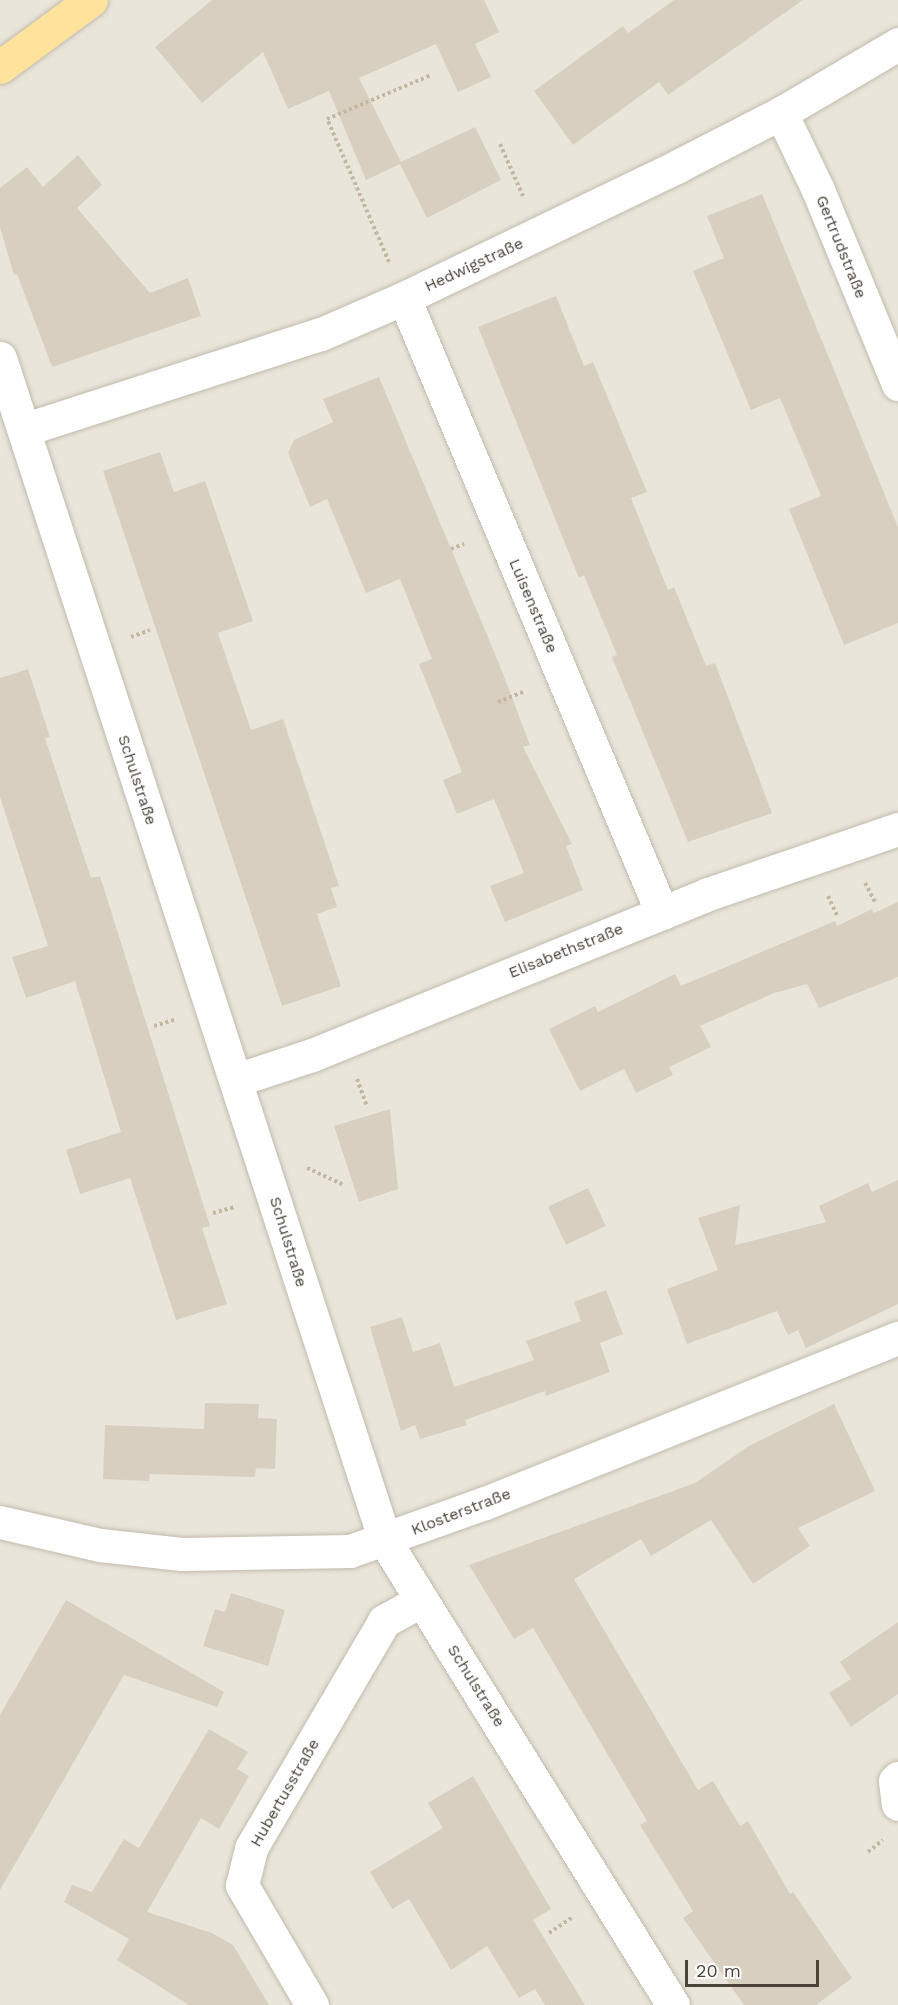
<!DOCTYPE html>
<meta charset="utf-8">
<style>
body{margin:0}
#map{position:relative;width:898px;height:2005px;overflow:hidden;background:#f6f3ec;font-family:"Work Sans",sans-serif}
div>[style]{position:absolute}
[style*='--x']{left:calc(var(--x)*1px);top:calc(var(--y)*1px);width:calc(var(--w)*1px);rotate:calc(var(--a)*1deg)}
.residential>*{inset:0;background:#eae5da;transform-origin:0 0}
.building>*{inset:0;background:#d8cfc1;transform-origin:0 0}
.path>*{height:4px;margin-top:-2px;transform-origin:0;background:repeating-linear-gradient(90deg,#c4b79f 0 3px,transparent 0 6px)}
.roads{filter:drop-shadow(0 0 2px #c2bbae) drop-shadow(0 0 2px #c2bbae)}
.minor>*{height:33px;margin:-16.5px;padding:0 16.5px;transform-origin:16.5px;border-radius:16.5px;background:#fff}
.major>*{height:33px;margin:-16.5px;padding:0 16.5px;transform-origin:16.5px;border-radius:16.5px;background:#ffe39c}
span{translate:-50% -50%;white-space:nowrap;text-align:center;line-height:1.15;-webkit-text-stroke:5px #fff;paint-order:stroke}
.street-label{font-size:16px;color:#4b4439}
.scale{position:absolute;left:685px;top:1960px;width:134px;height:27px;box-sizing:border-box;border:3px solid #4b4439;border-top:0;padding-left:8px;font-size:18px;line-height:21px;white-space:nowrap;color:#4b4439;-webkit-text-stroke:4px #fff;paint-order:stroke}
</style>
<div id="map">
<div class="residential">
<i style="left:0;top:0;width:898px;height:2005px"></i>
</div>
<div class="building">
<i style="clip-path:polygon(212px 0,484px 0,499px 32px,475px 44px,491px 77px,458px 92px,436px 44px,359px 78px,401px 162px,475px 127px,501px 180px,427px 218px,400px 164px,366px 180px,329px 91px,288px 109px,263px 52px,202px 103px,155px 47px)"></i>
<i style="clip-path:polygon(674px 0,803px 0,668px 95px,659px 82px,573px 145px,534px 91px,623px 26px,628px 33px)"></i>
<i style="clip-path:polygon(78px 155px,102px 185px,77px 208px,150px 293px,188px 278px,201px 316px,52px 367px,17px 274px,14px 275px,0 227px,0 188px,27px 167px,43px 187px)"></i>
<i style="clip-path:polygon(762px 194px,898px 527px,898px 623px,844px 645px,789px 509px,821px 496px,780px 398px,751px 410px,693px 271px,724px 258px,707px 216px)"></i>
<i style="clip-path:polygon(556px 296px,584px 366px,593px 362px,647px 492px,631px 498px,668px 590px,674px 587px,706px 666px,715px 663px,772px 813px,688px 842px,612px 657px,617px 655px,602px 619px,584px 575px,579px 578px,478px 327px)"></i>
<i style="clip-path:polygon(379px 377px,500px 666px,530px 745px,523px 747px,572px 844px,566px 846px,583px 890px,505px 922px,490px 886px,524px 873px,494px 799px,457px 814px,443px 780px,462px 772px,419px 664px,432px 659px,400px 579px,366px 593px,327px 499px,310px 507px,288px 453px,294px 440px,333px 422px,323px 399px)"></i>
<i style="clip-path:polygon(160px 452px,174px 492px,205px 481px,253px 621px,218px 633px,251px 730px,283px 719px,339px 886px,331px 888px,337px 907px,317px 914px,341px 986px,282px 1006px,103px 471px)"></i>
<i style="clip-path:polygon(28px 669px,50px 737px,45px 738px,91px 878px,100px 876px,210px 1226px,202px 1228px,227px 1304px,176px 1320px,130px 1178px,80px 1194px,66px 1150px,121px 1132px,75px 981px,26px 998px,12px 957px,48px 946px,0 797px,0 678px)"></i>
<i style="clip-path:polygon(898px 902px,898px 977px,819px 1008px,807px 984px,774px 993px,700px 1026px,711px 1047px,669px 1067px,673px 1075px,636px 1093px,624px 1069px,580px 1091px,549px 1029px,595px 1006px,598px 1012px,675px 974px,681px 986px,835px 921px,837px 926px,872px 909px,874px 913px)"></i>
<i style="clip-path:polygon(390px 1109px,398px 1189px,359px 1202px,334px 1126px)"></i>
<i style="clip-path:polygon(898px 1180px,898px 1304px,806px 1348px,798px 1330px,788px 1335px,777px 1311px,687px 1344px,667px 1289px,718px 1270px,698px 1218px,740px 1205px,735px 1245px,826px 1222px,819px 1206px,868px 1183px,872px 1192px)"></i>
<i style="left:588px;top:1188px;width:42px;height:44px;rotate:65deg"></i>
<i style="clip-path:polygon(606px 1290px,623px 1334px,600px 1343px,610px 1372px,546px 1396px,545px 1391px,465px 1420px,467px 1425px,420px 1439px,415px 1425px,401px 1431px,370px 1327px,402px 1317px,413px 1352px,440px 1343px,454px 1387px,534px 1360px,526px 1341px,581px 1321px,574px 1302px)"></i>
<i style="clip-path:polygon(205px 1403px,259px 1404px,258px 1418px,277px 1419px,275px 1469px,256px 1468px,255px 1477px,150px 1474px,149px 1481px,103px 1479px,105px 1425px,204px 1429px)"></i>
<i style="clip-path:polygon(834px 1404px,875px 1491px,798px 1528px,810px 1546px,753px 1584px,711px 1520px,651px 1556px,641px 1539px,574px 1579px,698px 1790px,713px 1781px,740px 1826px,748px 1821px,790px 1894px,793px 1892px,852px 1978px,816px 2005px,744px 2005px,683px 1918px,693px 1911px,640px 1825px,647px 1821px,533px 1628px,514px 1639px,469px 1565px,695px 1483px,749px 1446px)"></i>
<i style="clip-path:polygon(231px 1593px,285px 1610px,268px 1666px,203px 1646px,215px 1609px,225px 1612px)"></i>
<i style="clip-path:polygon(66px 1600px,224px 1692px,217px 1707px,124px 1675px,0 1890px,0 1715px)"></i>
<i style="clip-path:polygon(898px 1622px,898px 1694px,851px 1727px,829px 1693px,851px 1679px,840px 1662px)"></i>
<i style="clip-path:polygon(209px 1729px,248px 1752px,237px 1769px,249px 1776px,219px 1829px,201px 1818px,147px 1912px,212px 1933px,233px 1945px,269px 2005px,189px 2005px,117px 1960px,129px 1939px,64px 1902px,72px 1885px,92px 1892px,124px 1839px,139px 1848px)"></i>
<i style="clip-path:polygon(473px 1776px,551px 1909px,533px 1920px,585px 2005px,545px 2005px,535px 1989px,519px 1998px,487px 1946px,451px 1970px,409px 1899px,392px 1909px,370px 1872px,443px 1828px,428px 1803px)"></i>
</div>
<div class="path">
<i style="--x:500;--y:144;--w:57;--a:66.1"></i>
<i style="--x:389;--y:262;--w:156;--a:-113.4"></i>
<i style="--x:327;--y:119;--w:113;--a:-22.9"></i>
<i style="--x:451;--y:549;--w:14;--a:-21"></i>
<i style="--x:131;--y:637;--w:20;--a:-20"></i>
<i style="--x:498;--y:702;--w:29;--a:-22"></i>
<i style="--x:865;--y:883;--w:24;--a:62"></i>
<i style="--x:828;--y:896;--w:23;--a:65"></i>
<i style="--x:154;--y:1026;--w:21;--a:-17"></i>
<i style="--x:357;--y:1079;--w:29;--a:70"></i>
<i style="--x:307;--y:1168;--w:41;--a:24.7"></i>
<i style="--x:213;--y:1213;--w:23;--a:-15"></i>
<i style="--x:868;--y:1852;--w:19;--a:-39"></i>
<i style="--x:549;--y:1933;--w:29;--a:-34"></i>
</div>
<div class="roads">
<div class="minor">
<i style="--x:781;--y:113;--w:85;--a:64.3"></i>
<i style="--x:818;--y:190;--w:210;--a:67.6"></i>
<i style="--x:404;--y:298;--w:667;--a:67.24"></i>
<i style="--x:0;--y:358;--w:1244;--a:71.97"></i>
<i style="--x:385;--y:1541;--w:546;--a:58.17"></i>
<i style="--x:26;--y:429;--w:310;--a:-17.9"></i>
<i style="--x:321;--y:334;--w:90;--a:-23.4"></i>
<i style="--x:404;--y:298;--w:304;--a:-25.7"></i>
<i style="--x:678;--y:166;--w:116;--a:-27.2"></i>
<i style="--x:781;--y:113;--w:136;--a:-30.5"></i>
<i style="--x:236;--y:1080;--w:80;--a:-18.2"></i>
<i style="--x:312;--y:1055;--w:427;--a:-22.1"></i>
<i style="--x:708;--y:894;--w:201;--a:-18.9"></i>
<i style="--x:0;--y:1522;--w:103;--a:13"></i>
<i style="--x:100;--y:1545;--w:82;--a:6.3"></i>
<i style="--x:182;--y:1554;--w:168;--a:-1"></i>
<i style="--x:350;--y:1551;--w:143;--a:-19.6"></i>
<i style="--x:485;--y:1503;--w:445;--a:-21.8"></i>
<i style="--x:898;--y:1778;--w:4;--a:135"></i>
<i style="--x:895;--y:1781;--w:23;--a:83"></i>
<i style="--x:312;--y:2005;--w:139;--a:-120.3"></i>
<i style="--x:242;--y:1885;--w:38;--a:-76"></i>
<i style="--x:251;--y:1848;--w:263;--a:-59.6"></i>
<i style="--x:384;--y:1621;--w:43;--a:-28.9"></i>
</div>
<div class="major">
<i style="--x:0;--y:67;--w:113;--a:-36.4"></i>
</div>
</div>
<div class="street-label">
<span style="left:841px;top:247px;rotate:68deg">Gertrudstraße</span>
<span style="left:474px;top:265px;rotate:-25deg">Hedwigstraße</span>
<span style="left:533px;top:606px;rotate:67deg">Luisenstraße</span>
<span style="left:137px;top:780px;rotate:72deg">Schulstraße</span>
<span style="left:566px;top:951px;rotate:-22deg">Elisabethstraße</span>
<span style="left:288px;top:1242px;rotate:73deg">Schulstraße</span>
<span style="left:461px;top:1512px;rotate:-21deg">Klosterstraße</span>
<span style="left:476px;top:1686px;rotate:58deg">Schulstraße</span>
<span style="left:285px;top:1793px;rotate:-60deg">Hubertusstraße</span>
</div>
<div class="scale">20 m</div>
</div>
